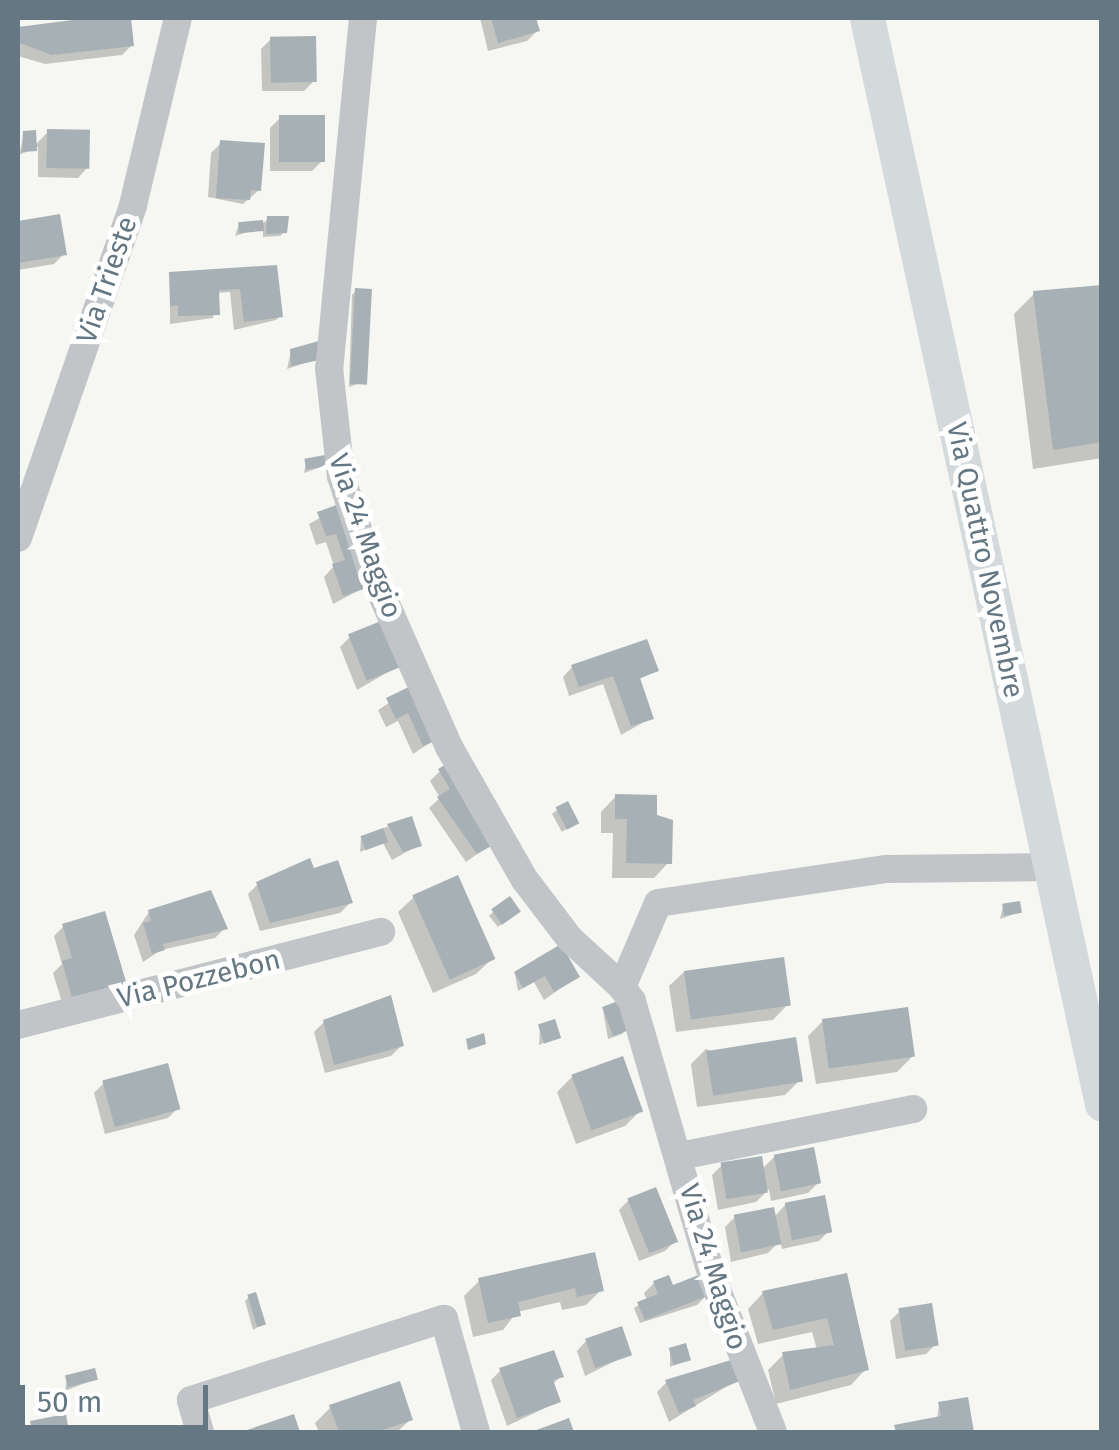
<!DOCTYPE html>
<style>
body{margin:0}
#map{position:relative;width:1119px;height:1450px;overflow:hidden;background:#f6f6f2;font-family:"Fira Sans",sans-serif}
div>[style]{position:absolute}
[style*='--x']{left:calc(var(--x)*1px);top:calc(var(--y)*1px);width:calc(var(--w)*1px);rotate:calc(var(--a)*1deg)}
.shadow>*{inset:0;background:#0003}
.building>*{inset:0;background:#a7b0b4;transform-origin:0 0}
.minor>*{height:28px;margin:-14px;padding:0 14px;transform-origin:14px;border-radius:14px;background:#c1c5c8}
.major>*{height:35px;margin:-17.5px;padding:0 17.5px;transform-origin:17.5px;border-radius:17.5px;background:#d4d9dc}
span{translate:-50% -50%;white-space:nowrap;text-align:center;line-height:1.15;-webkit-text-stroke:10px #fff;paint-order:stroke}
.street-label{font-size:28px;color:#657782}
.frame{position:absolute;inset:0;border:20px solid #657782;pointer-events:none}
.scale{position:absolute;left:20px;top:1385px;width:188px;height:45px;box-sizing:border-box;border:5px solid #657782;border-top:0;padding-left:12px;font-size:30px;line-height:35px;white-space:nowrap;color:#657782;-webkit-text-stroke:8px #fff;paint-order:stroke}
</style>
<div id="map">
<div class="shadow">
<i style="clip-path:polygon(128px 18px,132px 45px,122px 55px,45px 64px,18px 56px,18px 30px)"></i>
<i style="clip-path:polygon(480px 18px,534px 18px,537px 31px,527px 41px,488px 51px)"></i>
<i style="clip-path:polygon(271px 39px,314px 81px,304px 91px,262px 91px,261px 49px)"></i>
<i style="clip-path:polygon(280px 118px,322px 161px,312px 171px,270px 171px,270px 128px)"></i>
<i style="clip-path:polygon(48px 132px,87px 168px,78px 178px,38px 177px,38px 147px,19px 155px,24px 134px,34px 146px)"></i>
<i style="clip-path:polygon(221px 143px,259px 190px,243px 204px,208px 197px,211px 153px)"></i>
<i style="clip-path:polygon(58px 217px,64px 254px,54px 264px,18px 270px,18px 224px)"></i>
<i style="clip-path:polygon(268px 219px,284px 232px,280px 236px,263px 237px,263px 227px,235px 236px,239px 224px,260px 226px)"></i>
<i style="clip-path:polygon(235px 273px,280px 316px,276px 320px,234px 330px,230px 292px,217px 293px,213px 318px,170px 324px,170px 274px)"></i>
<i style="clip-path:polygon(1102px 288px,1102px 458px,1033px 469px,1014px 314px,1034px 294px)"></i>
<i style="clip-path:polygon(356px 290px,366px 381px,349px 387px,352px 295px)"></i>
<i style="clip-path:polygon(291px 351px,317px 359px,287px 369px)"></i>
<i style="clip-path:polygon(306px 462px,324px 466px,304px 473px)"></i>
<i style="clip-path:polygon(341px 506px,367px 586px,333px 604px,324px 577px,334px 566px,326px 542px,316px 545px,309px 524px)"></i>
<i style="clip-path:polygon(349px 638px,402px 664px,357px 690px,340px 647px)"></i>
<i style="clip-path:polygon(572px 667px,656px 671px,638px 680px,651px 718px,621px 735px,603px 684px,569px 696px,563px 677px)"></i>
<i style="clip-path:polygon(414px 687px,437px 738px,413px 754px,398px 721px,386px 727px,378px 710px)"></i>
<i style="clip-path:polygon(440px 771px,490px 845px,466px 862px,429px 808px,440px 798px,430px 781px)"></i>
<i style="clip-path:polygon(616px 796px,669px 862px,654px 878px,612px 878px,613px 833px,601px 833px,601px 812px)"></i>
<i style="clip-path:polygon(557px 810px,576px 822px,562px 832px,552px 814px)"></i>
<i style="clip-path:polygon(389px 826px,419px 845px,392px 860px,383px 843px,360px 852px,361px 837px)"></i>
<i style="clip-path:polygon(258px 884px,350px 903px,340px 913px,260px 931px,248px 894px)"></i>
<i style="clip-path:polygon(414px 897px,492px 959px,476px 974px,433px 993px,398px 912px)"></i>
<i style="clip-path:polygon(1003px 906px,1020px 912px,1000px 919px)"></i>
<i style="clip-path:polygon(149px 912px,225px 928px,215px 938px,161px 950px,143px 962px,134px 935px)"></i>
<i style="clip-path:polygon(493px 912px,513px 916px,498px 927px,489px 916px)"></i>
<i style="clip-path:polygon(64px 926px,124px 984px,64px 1009px,53px 973px,62px 964px,54px 936px)"></i>
<i style="clip-path:polygon(685px 971px,788px 1004px,773px 1020px,676px 1032px,669px 986px)"></i>
<i style="clip-path:polygon(515px 974px,577px 977px,544px 1000px,534px 982px,518px 991px)"></i>
<i style="clip-path:polygon(603px 1010px,626px 1030px,622px 1034px,608px 1039px)"></i>
<i style="clip-path:polygon(823px 1021px,913px 1056px,897px 1072px,816px 1084px,808px 1036px)"></i>
<i style="clip-path:polygon(324px 1022px,401px 1046px,391px 1056px,325px 1073px,314px 1032px)"></i>
<i style="clip-path:polygon(540px 1026px,558px 1037px,539px 1045px)"></i>
<i style="clip-path:polygon(706px 1049px,800px 1080px,785px 1095px,697px 1107px,691px 1064px)"></i>
<i style="clip-path:polygon(572px 1077px,640px 1111px,625px 1126px,576px 1144px,557px 1092px)"></i>
<i style="clip-path:polygon(104px 1083px,178px 1108px,168px 1118px,105px 1134px,94px 1093px)"></i>
<i style="clip-path:polygon(775px 1156px,818px 1183px,808px 1193px,771px 1201px,769px 1189px,756px 1202px,718px 1210px,712px 1175px,722px 1165px,762px 1169px)"></i>
<i style="clip-path:polygon(629px 1200px,675px 1241px,665px 1251px,639px 1261px,619px 1210px)"></i>
<i style="clip-path:polygon(786px 1204px,829px 1231px,819px 1241px,782px 1249px,780px 1241px,768px 1253px,731px 1262px,725px 1227px,735px 1217px,774px 1217px)"></i>
<i style="clip-path:polygon(845px 1276px,866px 1369px,851px 1385px,776px 1404px,768px 1370px,783px 1355px,817px 1350px,812px 1332px,758px 1344px,748px 1309px,763px 1293px)"></i>
<i style="clip-path:polygon(480px 1280px,601px 1290px,586px 1305px,562px 1310px,560px 1302px,517px 1312px,503px 1330px,473px 1337px,464px 1296px)"></i>
<i style="clip-path:polygon(654px 1283px,672px 1289px,707px 1295px,697px 1305px,640px 1323px,634px 1308px,647px 1300px,644px 1293px)"></i>
<i style="clip-path:polygon(249px 1297px,263px 1324px,253px 1330px,245px 1301px)"></i>
<i style="clip-path:polygon(900px 1311px,936px 1344px,926px 1354px,896px 1359px,890px 1321px)"></i>
<i style="clip-path:polygon(586px 1341px,629px 1354px,585px 1376px,577px 1351px)"></i>
<i style="clip-path:polygon(670px 1350px,688px 1359px,670px 1367px)"></i>
<i style="clip-path:polygon(501px 1370px,561px 1376px,552px 1385px,558px 1402px,507px 1426px,491px 1380px)"></i>
<i style="clip-path:polygon(67px 1379px,95px 1379px,65px 1391px)"></i>
<i style="clip-path:polygon(737px 1380px,669px 1422px,657px 1392px,666px 1383px)"></i>
<i style="clip-path:polygon(966px 1400px,971px 1432px,886px 1432px,937px 1420px,939px 1405px)"></i>
<i style="clip-path:polygon(331px 1407px,411px 1419px,397px 1432px,319px 1432px,315px 1423px)"></i>
</div>
<div class="building">
<i style="clip-path:polygon(88px 18px,131px 18px,134px 46px,51px 55px,18px 42px,18px 27px)"></i>
<i style="clip-path:polygon(491px 18px,536px 18px,540px 31px,498px 43px)"></i>
<i style="left:316px;top:36px;width:46px;height:46px;rotate:89deg"></i>
<i style="left:279px;top:115px;width:46px;height:47px"></i>
<i style="left:47px;top:129px;width:43px;height:39px;rotate:1deg"></i>
<i style="clip-path:polygon(36px 130px,37px 151px,22px 152px,23px 131px)"></i>
<i style="clip-path:polygon(220px 140px,265px 143px,261px 191px,251px 190px,250px 200px,216px 198px)"></i>
<i style="clip-path:polygon(60px 214px,67px 255px,18px 263px,18px 221px)"></i>
<i style="clip-path:polygon(267px 216px,289px 216px,287px 233px,266px 234px)"></i>
<i style="left:263px;top:220px;width:11px;height:25px;rotate:85deg"></i>
<i style="clip-path:polygon(277px 265px,283px 317px,244px 322px,240px 289px,219px 290px,220px 315px,178px 316px,178px 305px,170px 306px,169px 272px)"></i>
<i style="clip-path:polygon(1102px 285px,1102px 442px,1053px 450px,1033px 291px)"></i>
<i style="left:355px;top:288px;width:17px;height:96px;rotate:3deg"></i>
<i style="clip-path:polygon(319px 341px,320px 360px,291px 366px,290px 349px)"></i>
<i style="left:325px;top:455px;width:11px;height:21px;rotate:80deg"></i>
<i style="clip-path:polygon(342px 503px,370px 587px,343px 596px,332px 564px,345px 560px,336px 534px,326px 536px,317px 512px)"></i>
<i style="left:386px;top:619px;width:50px;height:41px;rotate:68deg"></i>
<i style="clip-path:polygon(647px 639px,659px 671px,640px 678px,654px 719px,631px 726px,613px 676px,579px 687px,571px 665px)"></i>
<i style="clip-path:polygon(415px 684px,440px 739px,423px 746px,408px 713px,396px 719px,386px 698px)"></i>
<i style="clip-path:polygon(452px 761px,493px 845px,477px 854px,437px 797px,450px 789px,438px 769px)"></i>
<i style="clip-path:polygon(615px 794px,657px 795px,657px 815px,673px 820px,672px 864px,626px 863px,627px 819px,615px 819px)"></i>
<i style="left:568px;top:801px;width:25px;height:14px;rotate:63deg"></i>
<i style="clip-path:polygon(412px 816px,422px 846px,403px 852px,387px 824px)"></i>
<i style="left:383px;top:828px;width:15px;height:24px;rotate:70deg"></i>
<i style="clip-path:polygon(310px 858px,314px 868px,338px 860px,353px 903px,270px 923px,256px 882px)"></i>
<i style="left:458px;top:875px;width:92px;height:50px;rotate:66deg"></i>
<i style="clip-path:polygon(211px 890px,228px 929px,163px 944px,165px 950px,152px 954px,143px 923px,151px 921px,148px 910px)"></i>
<i style="left:510px;top:896px;width:19px;height:23px;rotate:55deg"></i>
<i style="left:1020px;top:901px;width:12px;height:18px;rotate:81deg"></i>
<i style="clip-path:polygon(105px 911px,127px 985px,73px 1001px,62px 961px,72px 958px,62px 924px)"></i>
<i style="clip-path:polygon(561px 944px,580px 977px,554px 992px,545px 976px,523px 988px,514px 972px)"></i>
<i style="left:784px;top:957px;width:49px;height:101px;rotate:82deg"></i>
<i style="clip-path:polygon(391px 995px,404px 1046px,334px 1065px,323px 1020px)"></i>
<i style="left:618px;top:1001px;width:31px;height:17px;rotate:69deg"></i>
<i style="left:908px;top:1007px;width:50px;height:87px;rotate:82deg"></i>
<i style="left:555px;top:1019px;width:20px;height:18px;rotate:72deg"></i>
<i style="clip-path:polygon(484px 1033px,486px 1044px,468px 1050px,466px 1039px)"></i>
<i style="left:796px;top:1037px;width:45px;height:91px;rotate:81deg"></i>
<i style="left:623px;top:1056px;width:59px;height:55px;rotate:70deg"></i>
<i style="left:168px;top:1063px;width:48px;height:68px;rotate:75deg"></i>
<i style="left:814px;top:1147px;width:37px;height:41px;rotate:79deg"></i>
<i style="left:762px;top:1156px;width:37px;height:42px;rotate:81deg"></i>
<i style="left:656px;top:1187px;width:59px;height:31px;rotate:68deg"></i>
<i style="left:825px;top:1195px;width:38px;height:41px;rotate:79deg"></i>
<i style="left:774px;top:1207px;width:38px;height:41px;rotate:79deg"></i>
<i style="clip-path:polygon(595px 1252px,604px 1291px,577px 1297px,575px 1288px,518px 1302px,521px 1316px,488px 1323px,478px 1278px)"></i>
<i style="clip-path:polygon(847px 1273px,869px 1370px,790px 1390px,782px 1352px,834px 1345px,827px 1318px,773px 1330px,762px 1291px)"></i>
<i style="clip-path:polygon(701px 1274px,710px 1295px,645px 1320px,637px 1302px,658px 1294px,653px 1281px,669px 1275px,673px 1285px)"></i>
<i style="left:256px;top:1292px;width:34px;height:9px;rotate:73deg"></i>
<i style="left:932px;top:1303px;width:43px;height:34px;rotate:81deg"></i>
<i style="left:622px;top:1326px;width:31px;height:39px;rotate:71deg"></i>
<i style="left:686px;top:1343px;width:18px;height:18px;rotate:74deg"></i>
<i style="clip-path:polygon(554px 1350px,564px 1377px,553px 1380px,561px 1402px,517px 1418px,499px 1368px)"></i>
<i style="clip-path:polygon(731px 1360px,740px 1381px,693px 1400px,696px 1406px,679px 1413px,665px 1380px)"></i>
<i style="left:95px;top:1368px;width:12px;height:31px;rotate:76deg"></i>
<i style="clip-path:polygon(400px 1381px,413px 1420px,376px 1432px,339px 1432px,329px 1405px)"></i>
<i style="clip-path:polygon(968px 1397px,974px 1432px,896px 1432px,894px 1425px,941px 1416px,938px 1402px)"></i>
<i style="clip-path:polygon(66px 1414px,69px 1432px,32px 1432px,30px 1421px)"></i>
<i style="clip-path:polygon(294px 1414px,300px 1432px,241px 1432px)"></i>
<i style="clip-path:polygon(569px 1418px,574px 1432px,531px 1432px)"></i>
</div>
<div class="minor">
<i style="--x:363;--y:18;--w:352;--a:95.5"></i>
<i style="--x:329;--y:368;--w:109;--a:83.7"></i>
<i style="--x:341;--y:476;--w:99;--a:72.3"></i>
<i style="--x:371;--y:570;--w:193;--a:66.2"></i>
<i style="--x:449;--y:747;--w:153;--a:60.3"></i>
<i style="--x:525;--y:880;--w:74;--a:52.7"></i>
<i style="--x:570;--y:939;--w:71;--a:42.7"></i>
<i style="--x:18;--y:538;--w:352;--a:-70.9"></i>
<i style="--x:133;--y:205;--w:192;--a:-76.5"></i>
<i style="--x:18;--y:1025;--w:375;--a:-14.4"></i>
<i style="--x:680;--y:1156;--w:238;--a:-11.4"></i>
<i style="--x:200;--y:1432;--w:33;--a:-106"></i>
<i style="--x:191;--y:1400;--w:266;--a:-17.8"></i>
<i style="--x:444;--y:1319;--w:117;--a:74.2"></i>
<i style="--x:773;--y:1432;--w:163;--a:-111.5"></i>
<i style="--x:713;--y:1280;--w:291;--a:-106.2"></i>
<i style="--x:632;--y:1001;--w:17;--a:-126"></i>
<i style="--x:622;--y:987;--w:91;--a:-66.8"></i>
<i style="--x:658;--y:903;--w:231;--a:-8.5"></i>
<i style="--x:886;--y:869;--w:165;--a:-0.7"></i>
</div>
<div class="major">
<i style="--x:867;--y:18;--w:1111;--a:77.79"></i>
</div>
<div class="street-label">
<span style="left:107px;top:280px;rotate:-71deg">Via Trieste</span>
<span style="left:365px;top:536px;rotate:71deg">Via 24 Maggio</span>
<span style="left:985px;top:560px;rotate:78deg">Via Quattro Novembre</span>
<span style="left:199px;top:979px;rotate:-14deg">Via Pozzebon</span>
<span style="left:713px;top:1267px;rotate:73deg">Via 24 Maggio</span>
</div>
<div class="frame"></div>
<div class="scale">50 m</div>
</div>
